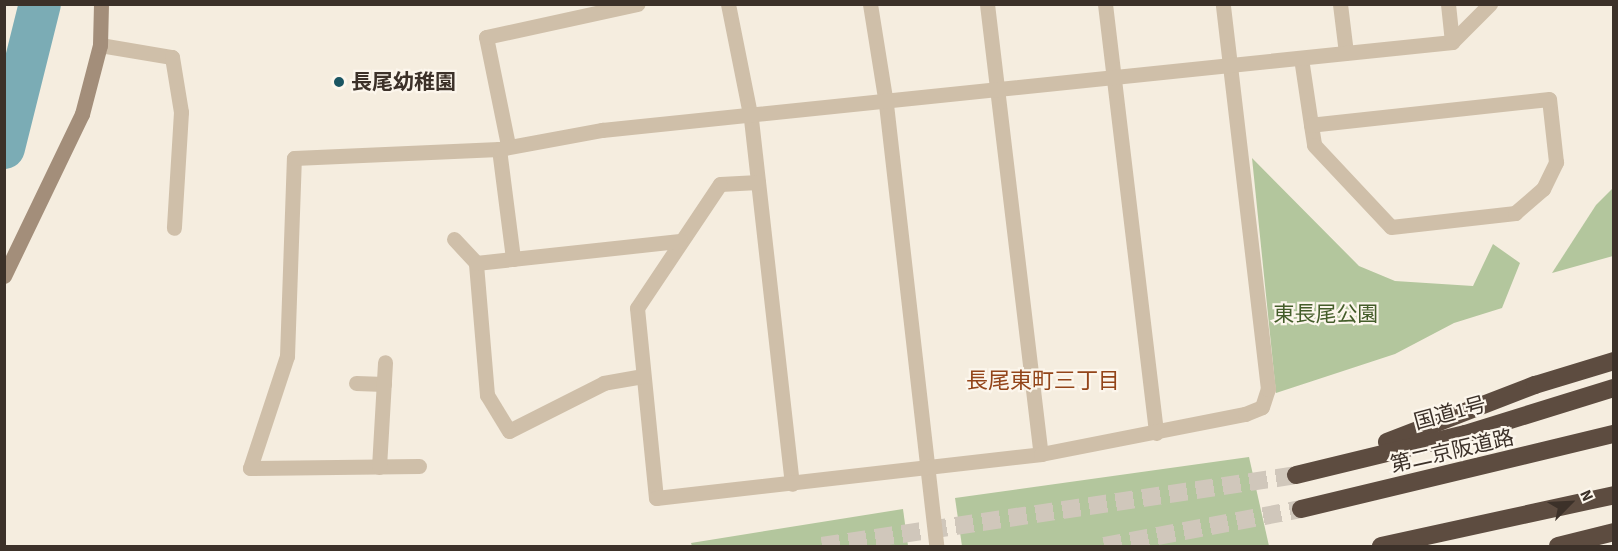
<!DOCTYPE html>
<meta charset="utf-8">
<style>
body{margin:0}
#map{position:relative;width:1618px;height:551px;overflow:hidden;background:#f5eddf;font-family:"Source Sans 3","Noto Sans JP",sans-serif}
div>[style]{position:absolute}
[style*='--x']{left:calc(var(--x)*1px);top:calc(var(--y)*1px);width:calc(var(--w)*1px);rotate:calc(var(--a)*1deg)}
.green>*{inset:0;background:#b3c69d}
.river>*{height:42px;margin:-21px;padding:0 21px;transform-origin:21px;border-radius:21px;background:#7bacb5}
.highway-tunnel>*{height:18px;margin-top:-9px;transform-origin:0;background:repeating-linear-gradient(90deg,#d0c7bb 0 18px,transparent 0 27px)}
.street>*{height:15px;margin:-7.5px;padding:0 7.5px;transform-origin:7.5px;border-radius:7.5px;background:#cfbfa9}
.secondary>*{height:15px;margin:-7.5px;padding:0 7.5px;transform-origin:7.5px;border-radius:7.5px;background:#a38e7a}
.highway>*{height:18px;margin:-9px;padding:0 9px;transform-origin:9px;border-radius:9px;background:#5d4c40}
.dots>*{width:16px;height:16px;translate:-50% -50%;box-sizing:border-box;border:3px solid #fcf6ec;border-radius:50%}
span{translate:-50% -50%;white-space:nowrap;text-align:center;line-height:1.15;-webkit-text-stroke:4.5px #fcf6ec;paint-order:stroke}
.poi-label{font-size:21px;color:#3c3129;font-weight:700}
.left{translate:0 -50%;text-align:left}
.park-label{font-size:21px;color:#445d2a}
.street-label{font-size:21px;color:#3c3129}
.neighbourhood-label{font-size:22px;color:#93451a}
.frame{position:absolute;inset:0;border:6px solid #3c3129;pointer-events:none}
.north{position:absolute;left:1540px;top:473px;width:60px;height:60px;-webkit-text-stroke:4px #fcf6ec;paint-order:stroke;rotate:66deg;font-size:16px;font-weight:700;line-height:24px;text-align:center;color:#3c3129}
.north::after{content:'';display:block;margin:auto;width:21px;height:27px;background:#3c3129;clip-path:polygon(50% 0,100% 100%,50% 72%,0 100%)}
</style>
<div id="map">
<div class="green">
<i style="clip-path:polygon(1252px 158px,1359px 266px,1395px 281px,1473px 286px,1493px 244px,1520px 263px,1502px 308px,1454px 323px,1395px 354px,1276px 393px)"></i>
<i style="clip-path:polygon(1613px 188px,1613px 256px,1552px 273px,1596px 205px)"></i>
<i style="clip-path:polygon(1249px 457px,1269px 546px,962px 546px,955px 498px)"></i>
<i style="clip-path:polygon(903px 509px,908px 546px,692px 546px,691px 543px)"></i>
</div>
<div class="river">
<i style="--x:4;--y:148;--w:148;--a:-76"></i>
</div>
<div class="highway-tunnel">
<i style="--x:822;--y:546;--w:479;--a:-8.5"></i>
<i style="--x:1104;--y:546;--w:200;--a:-10.6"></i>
</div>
<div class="street">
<i style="--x:728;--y:4;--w:117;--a:78.7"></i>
<i style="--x:751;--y:119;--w:367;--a:83.6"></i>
<i style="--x:870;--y:4;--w:101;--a:80.9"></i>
<i style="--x:886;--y:104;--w:445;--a:83.5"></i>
<i style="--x:987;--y:4;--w:453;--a:83.2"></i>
<i style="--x:1105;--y:4;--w:432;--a:83.2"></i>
<i style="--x:1340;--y:4;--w:49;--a:83"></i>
<i style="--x:1448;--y:4;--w:38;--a:84"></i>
<i style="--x:100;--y:45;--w:73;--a:9.5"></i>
<i style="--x:172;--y:57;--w:56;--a:80.7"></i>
<i style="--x:181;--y:112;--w:116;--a:93.5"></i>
<i style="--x:1301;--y:58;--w:68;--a:81.5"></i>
<i style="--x:1311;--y:125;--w:20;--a:81"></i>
<i style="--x:1314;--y:145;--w:112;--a:46.8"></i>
<i style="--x:1391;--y:227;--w:125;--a:-6.4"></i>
<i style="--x:1515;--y:213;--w:37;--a:-41"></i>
<i style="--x:1543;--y:189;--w:30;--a:-64"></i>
<i style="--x:1556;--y:162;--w:63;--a:-96.3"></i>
<i style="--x:1549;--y:99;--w:239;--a:173.8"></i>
<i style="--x:508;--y:145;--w:110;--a:-101.5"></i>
<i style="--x:486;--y:37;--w:155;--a:-12.3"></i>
<i style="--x:499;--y:149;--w:111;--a:82.7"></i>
<i style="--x:758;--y:182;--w:38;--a:177"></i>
<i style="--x:720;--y:184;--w:149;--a:123.8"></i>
<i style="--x:637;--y:308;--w:191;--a:84.3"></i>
<i style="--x:656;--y:498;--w:388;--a:-6.5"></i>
<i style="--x:1041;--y:454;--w:208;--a:-11.1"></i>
<i style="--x:1245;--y:414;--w:18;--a:-22"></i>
<i style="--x:1262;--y:407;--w:19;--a:-72"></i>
<i style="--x:1268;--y:389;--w:388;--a:-96.7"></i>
<i style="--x:454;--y:239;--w:33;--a:47"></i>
<i style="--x:643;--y:376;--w:40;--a:170"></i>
<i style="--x:604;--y:383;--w:106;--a:153.2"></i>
<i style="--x:509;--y:431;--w:42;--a:-121.4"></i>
<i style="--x:487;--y:395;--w:132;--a:-94.8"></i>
<i style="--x:476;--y:263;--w:205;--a:-6.2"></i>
<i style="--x:356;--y:383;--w:28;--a:2"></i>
<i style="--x:419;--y:466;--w:169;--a:179.3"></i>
<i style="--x:250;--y:468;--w:118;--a:-71.7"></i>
<i style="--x:287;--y:356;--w:198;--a:-88"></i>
<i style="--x:294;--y:158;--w:205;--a:-2.5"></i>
<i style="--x:499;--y:149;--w:105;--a:-10.5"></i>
<i style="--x:602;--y:130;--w:855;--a:-5.91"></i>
<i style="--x:1452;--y:42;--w:54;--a:-45"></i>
<i style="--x:379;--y:467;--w:105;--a:-86.7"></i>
</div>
<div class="secondary">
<i style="--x:4;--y:276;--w:180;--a:-64.3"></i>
<i style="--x:82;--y:114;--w:71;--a:-75.4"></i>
<i style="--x:100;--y:45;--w:41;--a:-88.6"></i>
</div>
<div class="highway">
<i style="--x:1387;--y:442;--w:159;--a:-21.1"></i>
<i style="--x:1535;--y:385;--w:83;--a:-16.9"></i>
<i style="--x:1296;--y:475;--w:174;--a:-13.6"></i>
<i style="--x:1465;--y:434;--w:156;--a:-17.2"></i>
<i style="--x:1301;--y:509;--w:322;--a:-13.5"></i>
<i style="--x:1381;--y:546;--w:239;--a:-12.3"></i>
<i style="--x:1558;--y:546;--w:58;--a:-14"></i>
</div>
<div class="dots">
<i style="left:339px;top:82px;background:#1a5562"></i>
</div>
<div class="poi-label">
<span class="left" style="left:351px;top:82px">長尾幼稚園</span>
</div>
<div class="park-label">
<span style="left:1326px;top:314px">東長尾公園</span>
</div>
<div class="street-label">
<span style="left:1450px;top:413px;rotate:-15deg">国道1号</span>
<span style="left:1452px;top:451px;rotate:-13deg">第二京阪道路</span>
</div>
<div class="neighbourhood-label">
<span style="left:1043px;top:382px">長尾東町三丁目</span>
</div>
<div class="frame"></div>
<div class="north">N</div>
</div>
